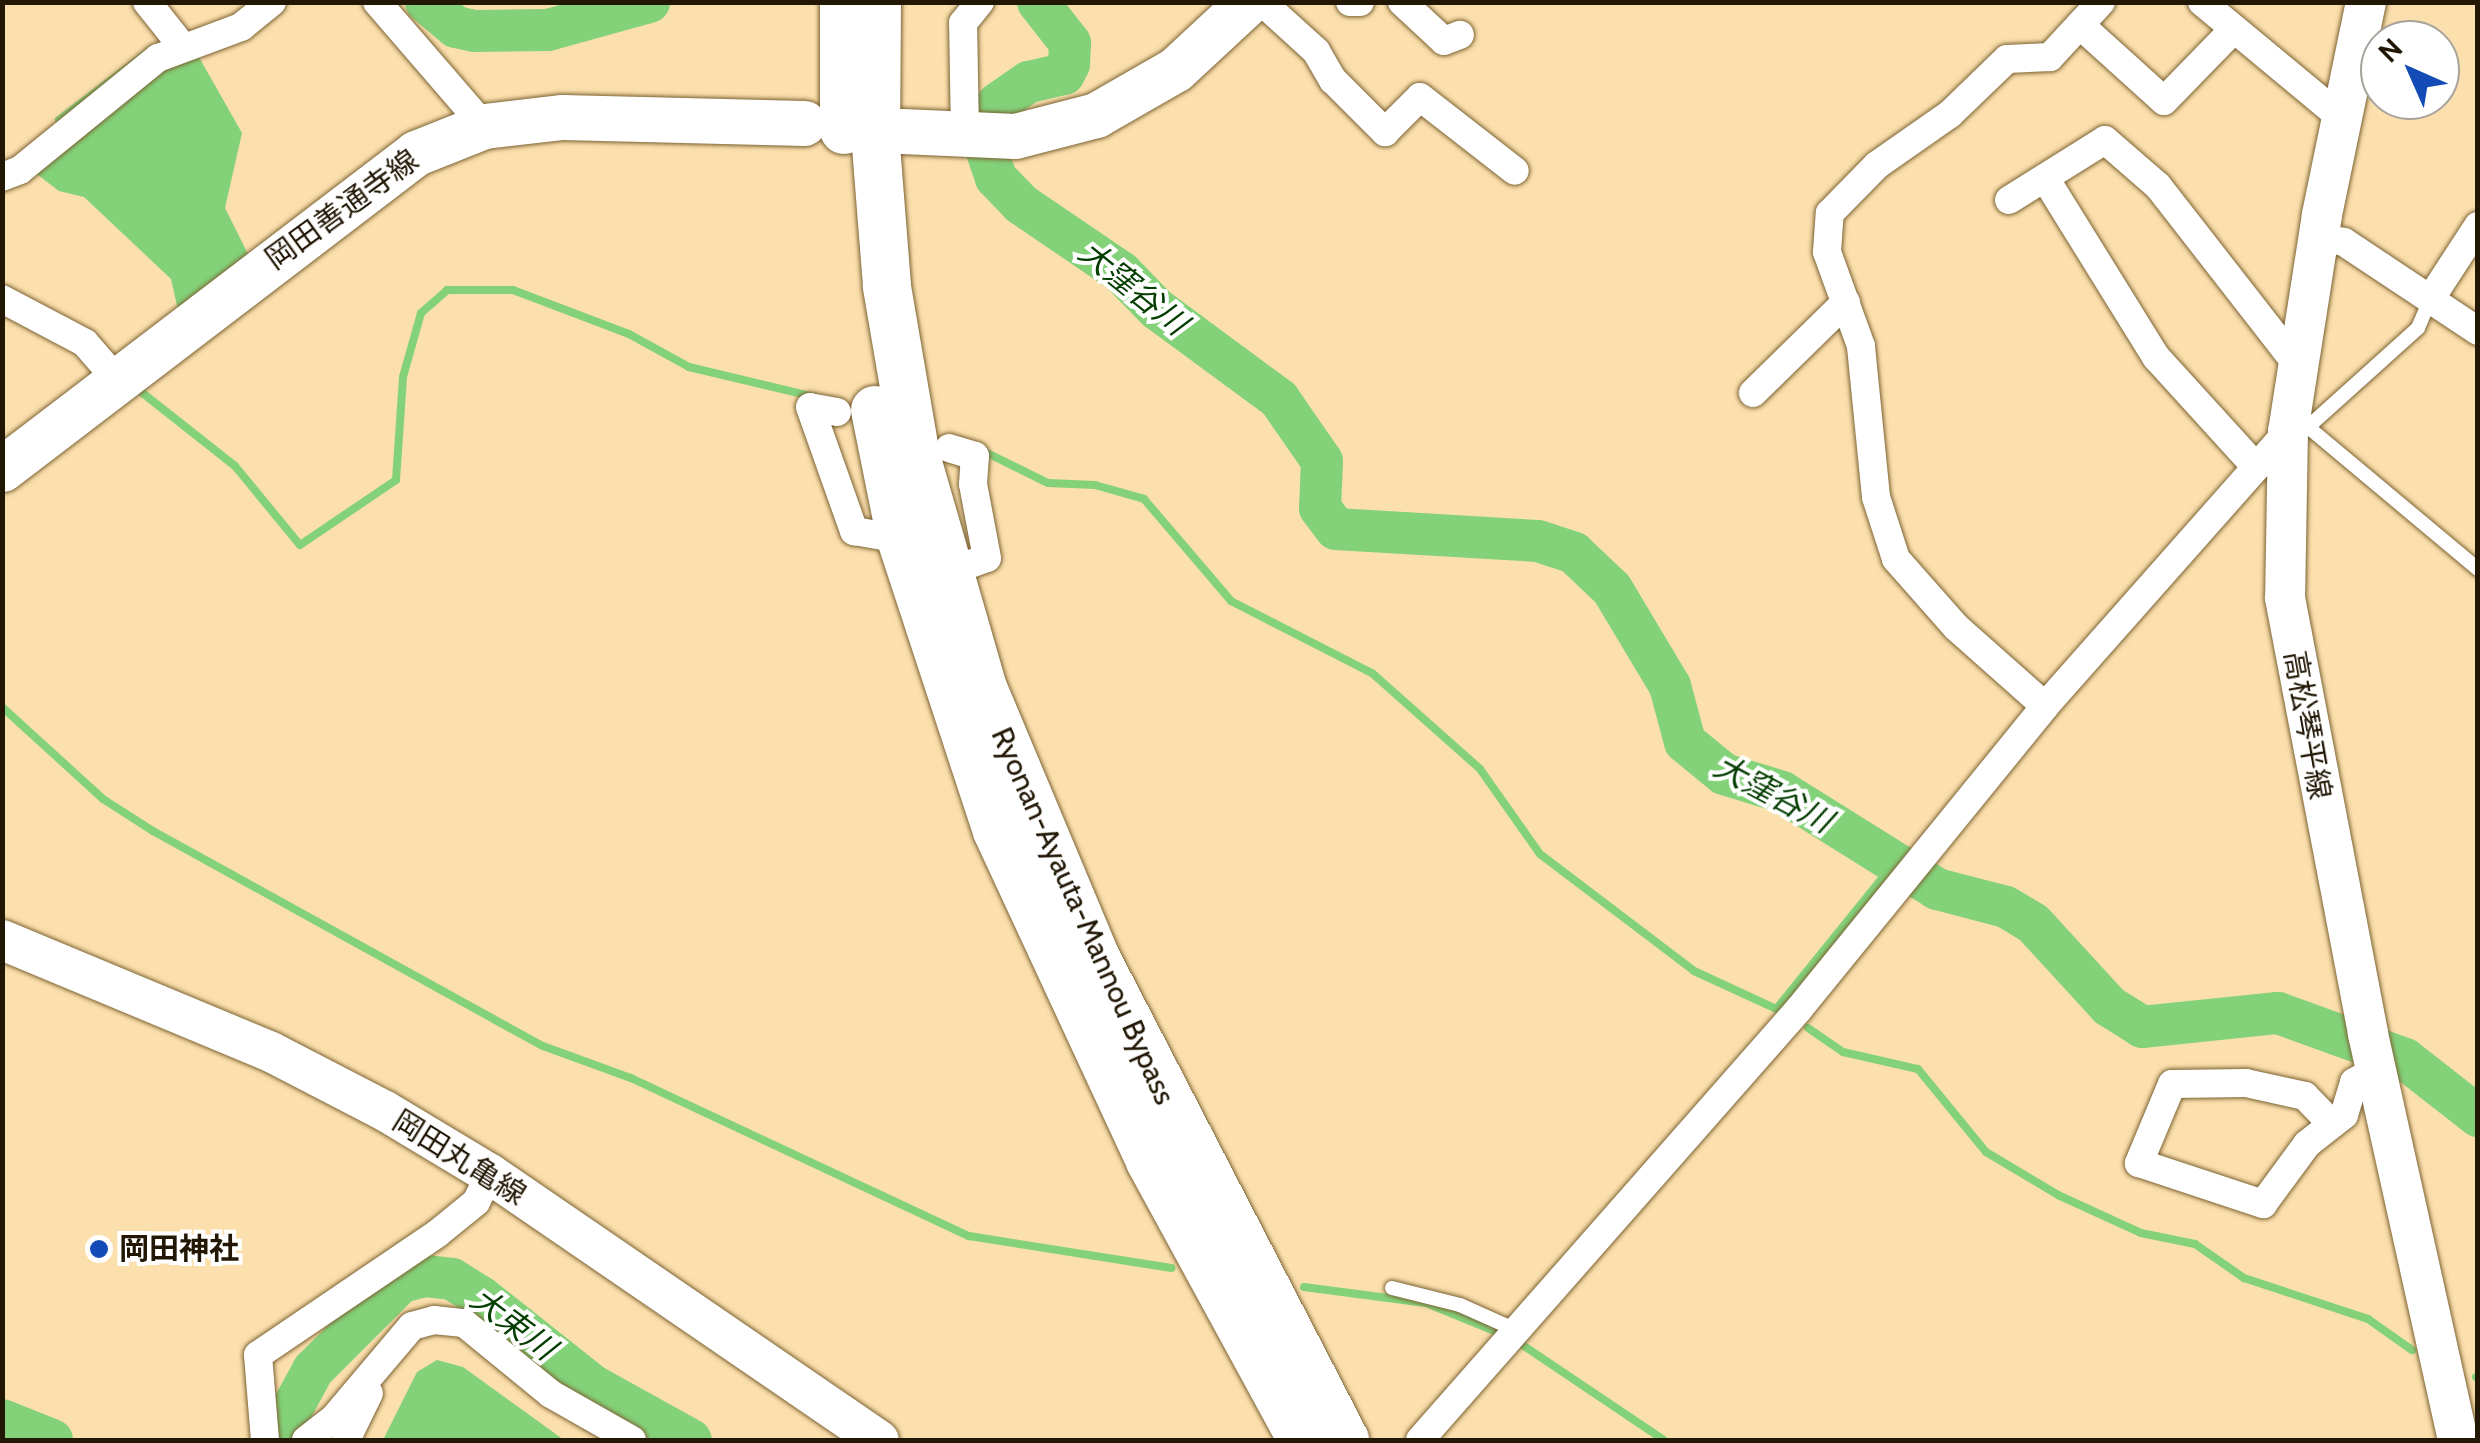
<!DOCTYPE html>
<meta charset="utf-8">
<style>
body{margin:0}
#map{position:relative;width:2480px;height:1443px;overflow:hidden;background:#fbdfac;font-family:Cabin,"Noto Sans JP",sans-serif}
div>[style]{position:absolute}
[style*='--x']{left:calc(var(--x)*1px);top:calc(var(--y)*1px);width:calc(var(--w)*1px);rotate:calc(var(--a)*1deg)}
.water>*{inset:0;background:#83d279}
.stream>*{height:8px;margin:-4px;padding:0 4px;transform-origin:4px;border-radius:4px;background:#83d279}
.river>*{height:42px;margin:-21px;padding:0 21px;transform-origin:21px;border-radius:21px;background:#83d279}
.roads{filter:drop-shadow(0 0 2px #7c6334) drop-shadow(0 0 2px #7c6334)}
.service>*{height:14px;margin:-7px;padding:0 7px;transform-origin:7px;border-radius:7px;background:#fff}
.minor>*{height:28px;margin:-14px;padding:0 14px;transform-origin:14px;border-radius:14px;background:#fff}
.secondary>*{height:40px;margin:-20px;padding:0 20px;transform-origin:20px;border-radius:20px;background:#fff}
.primary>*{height:45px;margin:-22.5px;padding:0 22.5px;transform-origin:22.5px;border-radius:22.5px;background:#fff}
.trunk>*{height:48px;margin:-24px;padding:0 24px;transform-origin:24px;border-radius:24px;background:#fff}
.dots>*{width:28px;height:28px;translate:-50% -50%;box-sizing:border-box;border:5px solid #fff;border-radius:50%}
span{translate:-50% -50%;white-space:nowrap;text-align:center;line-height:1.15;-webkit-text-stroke:8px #fff;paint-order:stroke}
.street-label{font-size:30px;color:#221705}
.poi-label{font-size:30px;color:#221705;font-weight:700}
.left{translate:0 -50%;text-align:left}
.water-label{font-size:32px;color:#043d00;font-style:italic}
.frame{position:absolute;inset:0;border:5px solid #221705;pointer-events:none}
.north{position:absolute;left:2360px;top:20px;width:100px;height:100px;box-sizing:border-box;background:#fff;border:2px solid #a7a29b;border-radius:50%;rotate:315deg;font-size:28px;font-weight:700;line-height:40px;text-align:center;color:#221705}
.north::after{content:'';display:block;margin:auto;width:35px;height:45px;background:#134cb7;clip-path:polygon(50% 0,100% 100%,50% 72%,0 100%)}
</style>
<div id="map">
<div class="water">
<i style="clip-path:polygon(196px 52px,242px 133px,225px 208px,253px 264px,180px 319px,171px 279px,84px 197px,59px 191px,34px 172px,167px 65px)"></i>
<i style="clip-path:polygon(437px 1360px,463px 1367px,564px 1440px,383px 1440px,417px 1372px)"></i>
</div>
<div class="stream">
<i style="--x:59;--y:120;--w:116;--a:-37.3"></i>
<i style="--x:140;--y:391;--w:121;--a:38.3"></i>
<i style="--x:235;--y:466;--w:102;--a:50.6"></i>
<i style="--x:300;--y:545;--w:116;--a:-34.1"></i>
<i style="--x:396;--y:480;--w:103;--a:-86.1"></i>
<i style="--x:403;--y:377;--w:66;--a:-74.3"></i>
<i style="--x:421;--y:313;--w:35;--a:-41"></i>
<i style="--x:447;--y:290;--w:66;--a:0"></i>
<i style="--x:513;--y:290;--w:124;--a:20.8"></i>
<i style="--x:629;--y:334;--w:68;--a:28.8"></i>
<i style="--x:689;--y:367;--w:130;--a:13.4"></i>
<i style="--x:983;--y:451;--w:72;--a:26.2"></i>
<i style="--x:1048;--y:483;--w:47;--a:2.4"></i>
<i style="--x:1095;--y:485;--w:51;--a:15.9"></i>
<i style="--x:1144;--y:499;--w:134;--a:49.5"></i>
<i style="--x:1231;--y:601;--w:158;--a:27.1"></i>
<i style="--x:1372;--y:673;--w:144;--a:41.6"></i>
<i style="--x:1480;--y:769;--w:104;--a:54.8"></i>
<i style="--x:1540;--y:854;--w:193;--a:37.2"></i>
<i style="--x:1694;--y:971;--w:98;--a:24.7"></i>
<i style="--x:2;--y:707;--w:137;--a:42.3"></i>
<i style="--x:103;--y:799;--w:59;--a:32.6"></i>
<i style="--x:153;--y:831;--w:445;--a:28.9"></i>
<i style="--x:543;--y:1046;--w:94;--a:20"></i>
<i style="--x:631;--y:1078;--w:373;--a:25.1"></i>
<i style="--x:969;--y:1236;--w:205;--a:9"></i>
<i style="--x:1777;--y:1008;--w:184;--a:-51"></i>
<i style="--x:1808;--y:1028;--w:42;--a:34.4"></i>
<i style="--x:1843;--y:1052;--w:77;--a:12.8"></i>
<i style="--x:1918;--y:1069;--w:107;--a:50.7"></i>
<i style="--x:1986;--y:1152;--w:84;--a:30.8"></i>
<i style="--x:2058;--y:1195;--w:91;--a:24.6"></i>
<i style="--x:2141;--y:1233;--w:55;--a:11.5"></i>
<i style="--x:2195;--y:1244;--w:60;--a:34.8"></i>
<i style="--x:2244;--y:1278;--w:131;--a:18.3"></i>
<i style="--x:2368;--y:1319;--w:54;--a:35.2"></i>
<i style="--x:1304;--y:1287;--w:123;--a:7.5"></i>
<i style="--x:1426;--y:1303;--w:82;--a:22.2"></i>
<i style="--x:1515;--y:1340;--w:179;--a:33.9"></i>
<i style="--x:2476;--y:1377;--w:2;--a:0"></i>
</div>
<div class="river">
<i style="--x:426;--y:2;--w:39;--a:40"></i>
<i style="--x:456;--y:27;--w:19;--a:12"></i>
<i style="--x:475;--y:31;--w:73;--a:-0.8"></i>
<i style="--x:548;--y:30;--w:105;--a:-15.5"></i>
<i style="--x:997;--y:104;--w:39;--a:-35"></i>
<i style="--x:1029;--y:82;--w:36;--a:-13"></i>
<i style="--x:1064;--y:74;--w:11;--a:-63"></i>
<i style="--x:1069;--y:64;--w:21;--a:-87"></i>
<i style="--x:1070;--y:43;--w:52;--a:-128"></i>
<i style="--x:985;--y:146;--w:34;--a:71"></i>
<i style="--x:996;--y:178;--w:36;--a:46"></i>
<i style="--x:1021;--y:204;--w:121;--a:34.2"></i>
<i style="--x:1121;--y:272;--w:52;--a:45.8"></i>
<i style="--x:1157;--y:309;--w:152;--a:36.4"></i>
<i style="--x:1279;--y:399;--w:75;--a:55.3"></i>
<i style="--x:1322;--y:461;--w:47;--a:92.4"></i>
<i style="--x:1320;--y:508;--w:26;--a:53"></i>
<i style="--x:1336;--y:529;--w:202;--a:3.4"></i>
<i style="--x:1538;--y:541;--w:38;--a:18"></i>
<i style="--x:1574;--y:553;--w:52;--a:43.5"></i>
<i style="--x:1612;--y:589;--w:113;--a:59.1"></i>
<i style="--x:1670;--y:686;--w:58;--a:75"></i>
<i style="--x:1685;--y:742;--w:50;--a:39.4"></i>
<i style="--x:1724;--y:774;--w:61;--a:17.2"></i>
<i style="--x:1782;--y:792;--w:183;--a:32"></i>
<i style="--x:1937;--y:889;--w:71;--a:14.6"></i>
<i style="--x:2006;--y:907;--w:31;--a:31"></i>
<i style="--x:2033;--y:923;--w:113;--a:47.5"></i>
<i style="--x:2109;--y:1006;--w:39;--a:32"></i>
<i style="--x:2142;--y:1027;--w:137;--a:-5.9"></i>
<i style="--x:2278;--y:1013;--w:135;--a:19.9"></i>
<i style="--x:2405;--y:1059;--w:93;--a:38"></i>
<i style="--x:2;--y:1420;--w:54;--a:21.8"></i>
<i style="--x:275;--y:1440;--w:80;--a:-61.5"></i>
<i style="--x:313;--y:1370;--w:124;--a:-45"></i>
<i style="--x:401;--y:1282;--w:25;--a:-14"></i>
<i style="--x:425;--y:1276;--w:27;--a:6"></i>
<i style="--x:452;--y:1279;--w:34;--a:32"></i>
<i style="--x:481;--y:1297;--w:142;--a:38.4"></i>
<i style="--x:592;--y:1385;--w:113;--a:29.1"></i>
</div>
<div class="roads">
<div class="service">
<i style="--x:2290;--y:425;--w:18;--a:6"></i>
<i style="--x:2308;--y:427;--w:222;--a:39.9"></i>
<i style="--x:2308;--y:427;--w:148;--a:-42"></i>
<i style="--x:2418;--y:328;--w:33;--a:-67"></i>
<i style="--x:1392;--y:1288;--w:70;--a:14"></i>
<i style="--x:1460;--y:1305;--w:64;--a:24.1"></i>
</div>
<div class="minor">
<i style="--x:147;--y:2;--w:56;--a:51.5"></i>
<i style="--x:377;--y:2;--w:164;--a:49.2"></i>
<i style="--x:1262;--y:2;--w:73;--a:42.2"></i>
<i style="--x:1316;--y:51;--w:34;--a:60"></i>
<i style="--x:1333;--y:80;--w:74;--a:45"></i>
<i style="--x:1385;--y:132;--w:49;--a:-45"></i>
<i style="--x:1420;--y:97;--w:120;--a:37.9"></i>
<i style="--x:1350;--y:2;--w:10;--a:0"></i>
<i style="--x:1402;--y:2;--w:57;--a:42.9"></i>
<i style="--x:1444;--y:41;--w:17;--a:-21"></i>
<i style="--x:2202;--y:2;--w:183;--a:39.7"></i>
<i style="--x:2080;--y:25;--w:113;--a:42.1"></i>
<i style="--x:2164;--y:101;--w:100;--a:-45.8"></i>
<i style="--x:965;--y:134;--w:111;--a:-91"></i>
<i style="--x:963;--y:23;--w:27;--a:-51"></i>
<i style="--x:2;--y:177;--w:19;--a:-21"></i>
<i style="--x:20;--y:170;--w:178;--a:-39.1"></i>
<i style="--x:158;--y:58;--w:89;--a:-20.5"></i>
<i style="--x:241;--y:27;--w:40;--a:-39"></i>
<i style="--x:2045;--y:178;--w:211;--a:58.2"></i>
<i style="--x:2156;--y:357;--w:149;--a:47.7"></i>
<i style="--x:2009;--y:200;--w:113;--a:-32"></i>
<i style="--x:2105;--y:140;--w:70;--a:41"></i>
<i style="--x:2158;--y:186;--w:229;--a:52.1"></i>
<i style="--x:2320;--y:238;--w:24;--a:9"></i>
<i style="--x:2344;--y:242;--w:161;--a:33.6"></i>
<i style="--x:2431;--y:298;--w:86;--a:-56.9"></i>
<i style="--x:2;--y:299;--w:94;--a:27.9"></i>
<i style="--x:85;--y:343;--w:50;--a:49"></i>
<i style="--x:1753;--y:393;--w:130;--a:-44.4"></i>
<i style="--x:837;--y:412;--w:27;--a:-170"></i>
<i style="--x:810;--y:407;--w:132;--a:70.5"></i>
<i style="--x:854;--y:531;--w:48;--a:9.7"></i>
<i style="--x:948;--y:572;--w:41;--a:-19.7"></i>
<i style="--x:987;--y:558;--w:75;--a:-100.7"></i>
<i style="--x:973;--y:484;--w:28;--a:-86"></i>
<i style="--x:975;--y:456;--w:27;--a:-163"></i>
<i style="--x:2045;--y:706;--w:119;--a:-138.4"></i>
<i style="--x:1956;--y:627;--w:91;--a:-131.4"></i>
<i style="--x:1896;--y:559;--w:65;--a:-107.9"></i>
<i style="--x:1876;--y:497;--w:152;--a:-95.7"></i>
<i style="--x:1861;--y:346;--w:100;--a:-109.9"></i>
<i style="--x:1827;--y:252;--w:39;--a:-86"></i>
<i style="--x:1830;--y:213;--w:67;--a:-45.6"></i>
<i style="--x:1877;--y:165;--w:89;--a:-34.9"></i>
<i style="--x:1950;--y:114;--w:79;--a:-44"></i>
<i style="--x:2007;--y:59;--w:43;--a:-2.7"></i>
<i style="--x:2050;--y:57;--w:75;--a:-47.2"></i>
<i style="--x:2332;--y:1124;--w:39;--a:-134"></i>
<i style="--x:2305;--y:1096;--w:60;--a:-167.6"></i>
<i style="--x:2246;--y:1083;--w:74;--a:179.2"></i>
<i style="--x:2172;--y:1084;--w:86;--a:112.7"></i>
<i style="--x:2139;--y:1163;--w:131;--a:18.3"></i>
<i style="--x:2263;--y:1204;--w:74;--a:-53.7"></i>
<i style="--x:2307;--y:1144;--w:47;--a:-38.1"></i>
<i style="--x:2344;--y:1115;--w:34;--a:-73"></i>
<i style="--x:2354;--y:1082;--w:25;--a:-29"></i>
<i style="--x:265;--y:1440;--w:85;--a:-94.7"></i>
<i style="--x:258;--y:1355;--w:217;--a:-34.1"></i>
<i style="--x:438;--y:1233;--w:49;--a:-39.2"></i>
<i style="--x:476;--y:1202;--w:31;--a:-63"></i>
<i style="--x:306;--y:1440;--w:37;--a:-38"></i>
<i style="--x:335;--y:1417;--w:119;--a:-49.8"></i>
<i style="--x:412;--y:1326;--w:23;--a:-15"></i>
<i style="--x:434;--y:1320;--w:30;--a:6"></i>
<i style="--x:464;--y:1323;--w:112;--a:39.2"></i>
<i style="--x:551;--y:1394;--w:93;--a:29.6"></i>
<i style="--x:346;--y:1440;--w:52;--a:-63.9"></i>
<i style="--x:1420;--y:1440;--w:574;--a:-48.67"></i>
<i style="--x:1799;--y:1009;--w:390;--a:-50.9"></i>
<i style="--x:2045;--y:706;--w:367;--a:-48.5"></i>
</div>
<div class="secondary">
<i style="--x:2366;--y:2;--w:217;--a:101.7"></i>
<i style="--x:2322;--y:215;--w:219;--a:98.9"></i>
<i style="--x:2288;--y:431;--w:167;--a:91"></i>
<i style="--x:2285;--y:598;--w:444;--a:79.2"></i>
<i style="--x:2368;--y:1034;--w:416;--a:77.5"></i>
<i style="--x:2;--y:940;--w:291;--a:22.6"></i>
<i style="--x:271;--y:1052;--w:128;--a:27.4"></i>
<i style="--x:385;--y:1111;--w:122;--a:31"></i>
<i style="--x:490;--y:1174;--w:471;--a:34.4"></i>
</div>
<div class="primary">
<i style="--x:902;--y:131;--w:113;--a:2.5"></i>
<i style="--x:1015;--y:136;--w:84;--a:-14.5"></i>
<i style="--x:1096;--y:115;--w:92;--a:-29.9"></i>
<i style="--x:1176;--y:69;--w:98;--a:-42.9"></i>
<i style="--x:2;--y:469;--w:521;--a:-37.35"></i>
<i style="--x:416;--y:153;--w:73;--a:-21.7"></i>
<i style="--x:484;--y:126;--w:79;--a:-6.6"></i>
<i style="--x:562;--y:117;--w:242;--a:1.4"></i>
</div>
<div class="trunk">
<i style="--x:844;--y:2;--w:128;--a:90"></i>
<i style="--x:877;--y:2;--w:144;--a:90.4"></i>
<i style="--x:876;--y:146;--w:141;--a:85.5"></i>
<i style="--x:887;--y:287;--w:171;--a:80.3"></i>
<i style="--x:916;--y:456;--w:241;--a:73.9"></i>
<i style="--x:983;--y:688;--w:293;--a:67.3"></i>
<i style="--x:1096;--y:958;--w:543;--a:62.68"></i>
<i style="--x:875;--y:410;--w:132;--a:78.6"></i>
<i style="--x:901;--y:539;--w:307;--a:71.8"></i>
<i style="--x:997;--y:831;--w:364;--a:65.1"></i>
<i style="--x:1150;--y:1161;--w:318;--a:61.4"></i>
</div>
</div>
<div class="dots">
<i style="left:99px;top:1249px;background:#134cb7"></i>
</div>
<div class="street-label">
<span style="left:342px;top:210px;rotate:-36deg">岡田善通寺線</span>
<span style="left:2307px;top:725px;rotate:80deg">高松琴平線</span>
<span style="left:1083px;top:916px;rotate:66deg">Ryonan-Ayauta-Mannou Bypass</span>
<span style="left:459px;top:1158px;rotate:32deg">岡田丸亀線</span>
</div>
<div class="poi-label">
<span class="left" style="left:119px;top:1249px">岡田神社</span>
</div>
<div class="water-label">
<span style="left:1133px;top:288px;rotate:39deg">大窪谷川</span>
<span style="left:1773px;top:794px;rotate:28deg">大窪谷川</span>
<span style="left:513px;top:1324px;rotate:37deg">大束川</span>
</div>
<div class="frame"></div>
<div class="north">N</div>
</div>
